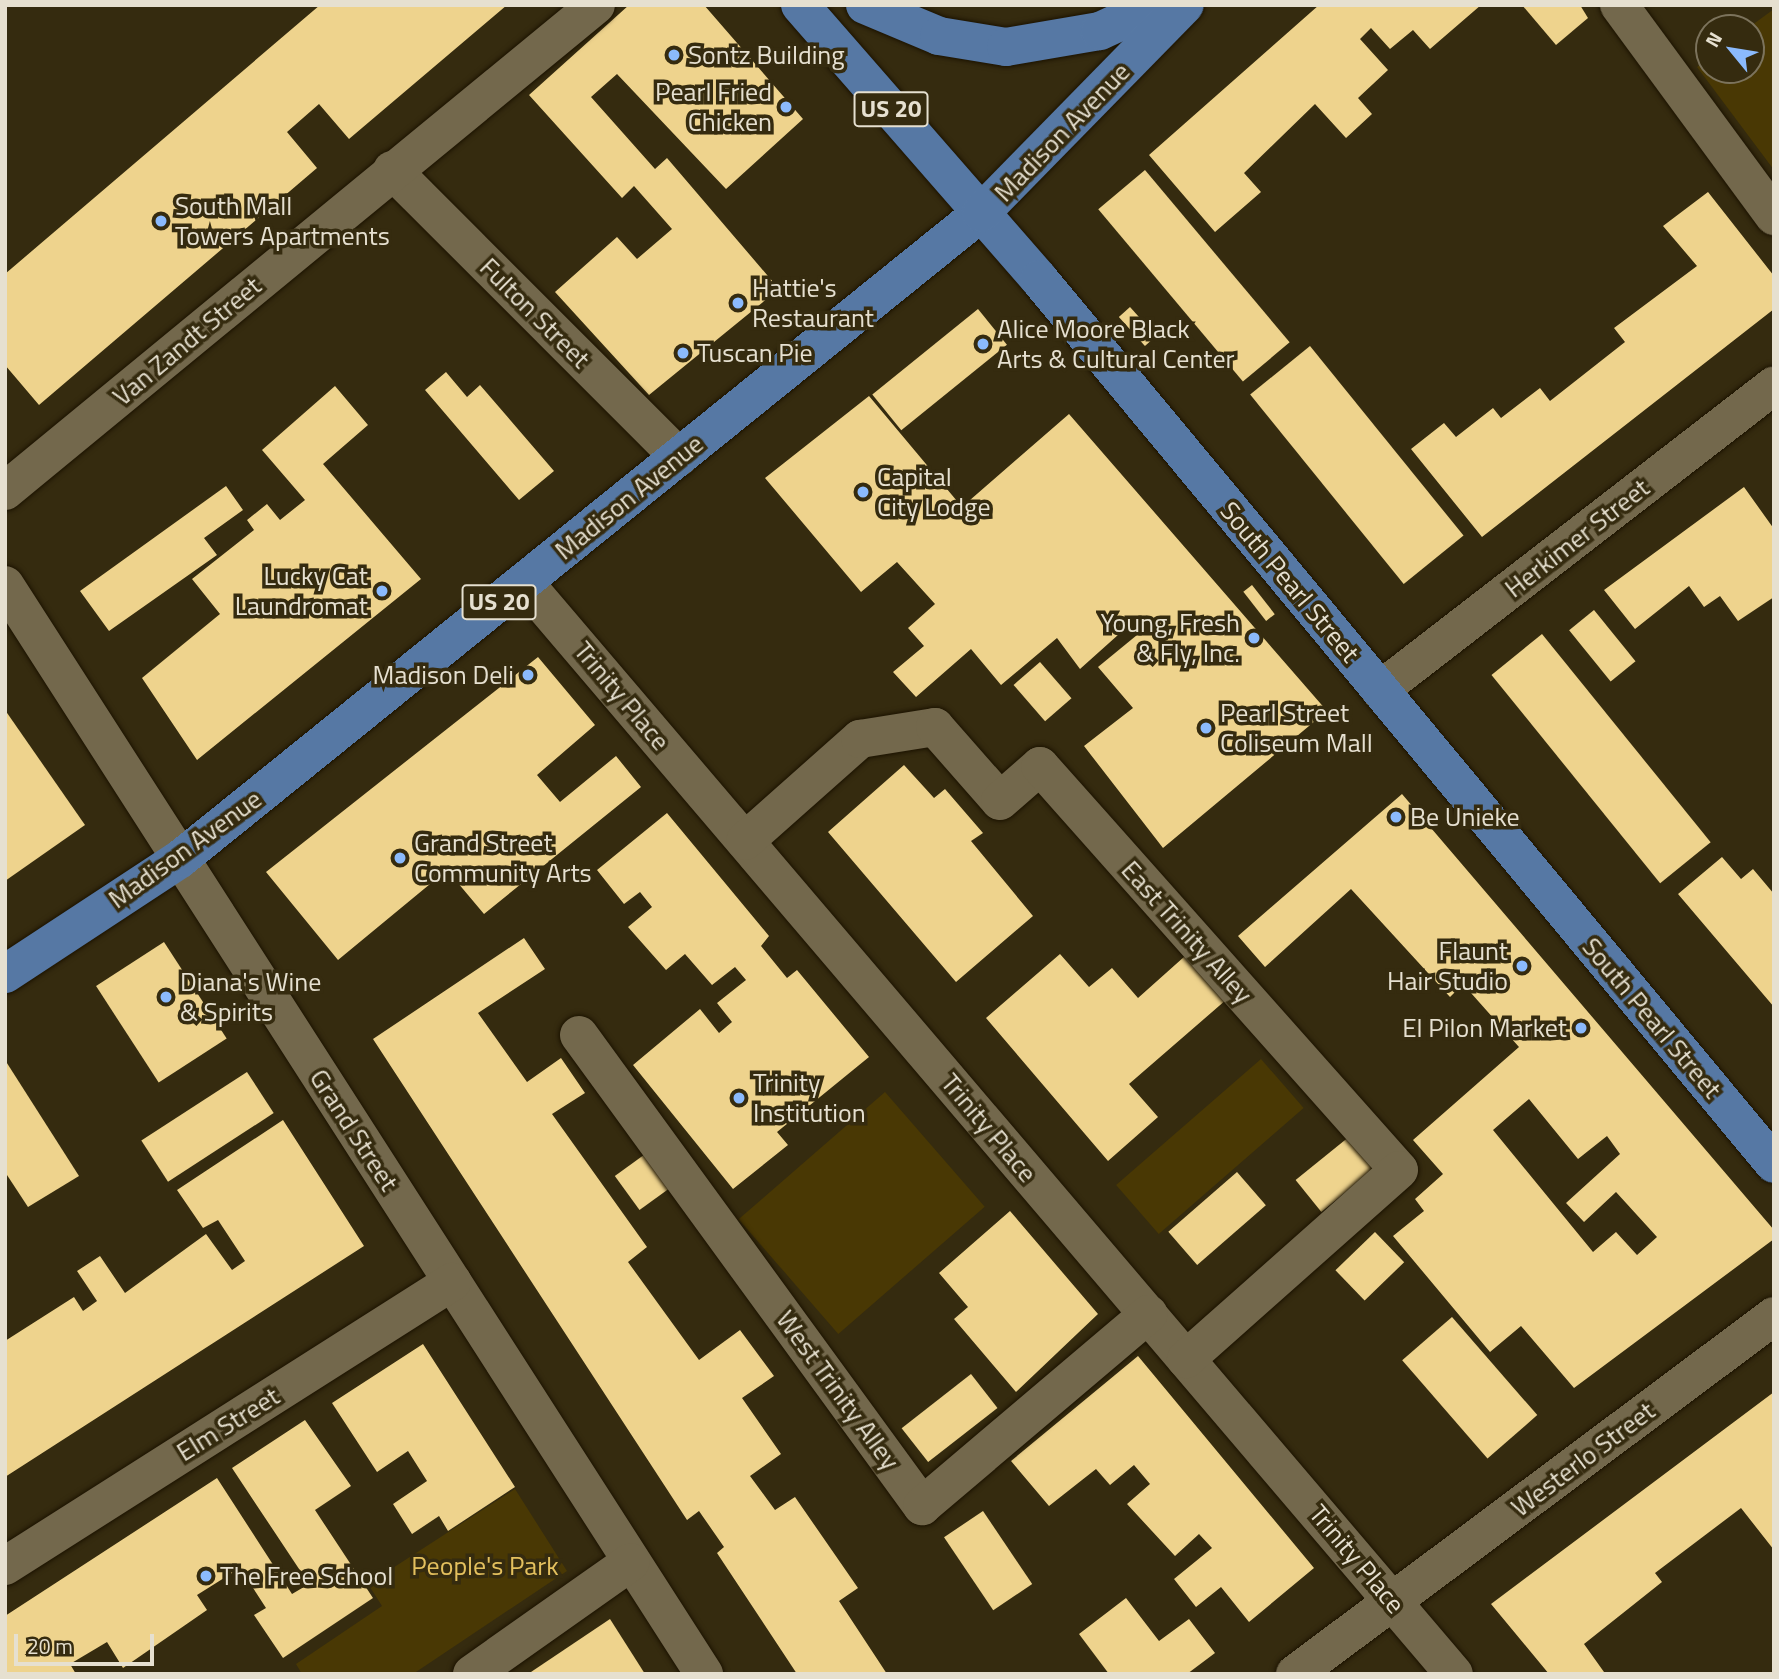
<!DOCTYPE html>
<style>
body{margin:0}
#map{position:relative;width:1779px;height:1679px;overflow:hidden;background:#352b0f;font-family:"Titillium Web",sans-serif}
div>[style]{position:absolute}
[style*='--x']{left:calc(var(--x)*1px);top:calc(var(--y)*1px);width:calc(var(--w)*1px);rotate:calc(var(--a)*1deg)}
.green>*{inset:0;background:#493804;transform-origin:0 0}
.building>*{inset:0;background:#eed38d;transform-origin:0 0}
.roads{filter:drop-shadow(0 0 2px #1c1300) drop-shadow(0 0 2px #1c1300)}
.minor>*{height:38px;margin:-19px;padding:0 19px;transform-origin:19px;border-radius:19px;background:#73684c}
.major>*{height:38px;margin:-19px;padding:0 19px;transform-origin:19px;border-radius:19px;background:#5678a4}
.dots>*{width:19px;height:19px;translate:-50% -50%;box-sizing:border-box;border:4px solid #352b0f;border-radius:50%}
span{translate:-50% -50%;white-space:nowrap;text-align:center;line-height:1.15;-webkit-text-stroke:7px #352b0f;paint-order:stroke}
.shield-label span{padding:2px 5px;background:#352b0f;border:2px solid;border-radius:5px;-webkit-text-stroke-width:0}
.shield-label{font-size:24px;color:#e6e0d0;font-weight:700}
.poi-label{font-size:26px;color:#e6e0d0}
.left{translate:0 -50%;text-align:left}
.right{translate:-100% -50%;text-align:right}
.street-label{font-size:26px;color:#e6e0d0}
.park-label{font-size:26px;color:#e4c05e}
.frame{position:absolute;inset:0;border:7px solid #e6e0d0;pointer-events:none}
.north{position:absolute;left:1695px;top:14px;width:70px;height:70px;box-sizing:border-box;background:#352b0f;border:2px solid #7c735c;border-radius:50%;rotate:300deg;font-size:19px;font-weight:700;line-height:28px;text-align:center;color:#e6e0d0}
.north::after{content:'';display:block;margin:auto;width:24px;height:32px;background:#8bbafc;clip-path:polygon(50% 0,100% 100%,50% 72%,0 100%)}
.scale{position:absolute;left:14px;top:1634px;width:140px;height:32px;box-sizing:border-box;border:4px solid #e6e0d0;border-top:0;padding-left:9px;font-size:21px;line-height:24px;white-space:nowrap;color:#e6e0d0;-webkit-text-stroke:5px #352b0f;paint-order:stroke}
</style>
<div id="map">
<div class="green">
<i style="clip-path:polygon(1774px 9px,1774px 170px,1697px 67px,1709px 57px,1709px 70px,1751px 70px,1748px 28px)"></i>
<i style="left:1261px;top:1059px;width:65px;height:192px;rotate:49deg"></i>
<i style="left:885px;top:1092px;width:152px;height:194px;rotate:49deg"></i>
<i style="clip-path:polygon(515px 1489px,567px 1571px,413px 1674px,302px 1674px,296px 1664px,382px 1606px,368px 1584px)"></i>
</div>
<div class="building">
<i style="clip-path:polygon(320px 5px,507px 5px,349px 139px,319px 104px,287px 132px,317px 168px,39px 405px,5px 365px,5px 274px)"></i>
<i style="clip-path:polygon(629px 5px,704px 5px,803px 119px,726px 189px,617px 74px,591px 97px,655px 169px,667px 158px,779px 289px,649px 395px,555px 292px,617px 237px,637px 259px,672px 229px,634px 186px,622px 198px,529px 95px)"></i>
<i style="clip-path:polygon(1319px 5px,1481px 5px,1430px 49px,1413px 30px,1390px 49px,1371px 28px,1360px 39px,1388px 70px,1358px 98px,1372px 114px,1346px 138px,1315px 104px,1244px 173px,1261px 192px,1215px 232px,1149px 155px)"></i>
<i style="clip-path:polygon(1522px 5px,1580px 5px,1588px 18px,1556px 45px)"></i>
<i style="left:1145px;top:170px;width:225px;height:61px;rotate:50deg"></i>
<i style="clip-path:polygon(1708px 192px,1774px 276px,1774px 309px,1482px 537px,1411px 449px,1444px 423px,1456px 437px,1493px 408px,1501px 418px,1540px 388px,1550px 401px,1625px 342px,1614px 328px,1697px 266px,1663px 226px)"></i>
<i style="left:1130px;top:307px;width:39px;height:15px;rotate:48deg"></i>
<i style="left:978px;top:309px;width:46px;height:136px;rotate:51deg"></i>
<i style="left:1310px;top:346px;width:244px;height:77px;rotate:51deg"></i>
<i style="clip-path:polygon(446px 372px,467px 397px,480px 385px,554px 471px,519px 500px,425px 390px)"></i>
<i style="clip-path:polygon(335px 386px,368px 425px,323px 464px,421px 579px,197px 760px,142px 678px,220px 614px,192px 579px,254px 530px,247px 520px,267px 504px,280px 520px,305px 500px,262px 450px)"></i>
<i style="clip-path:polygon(869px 396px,962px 507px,1069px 414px,1327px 711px,1163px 848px,1084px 746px,1133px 708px,1098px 667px,1137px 635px,1128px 626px,1080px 669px,1057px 638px,1001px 685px,971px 649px,916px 697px,893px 672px,924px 646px,908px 628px,935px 604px,897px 562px,861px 592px,765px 478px)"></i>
<i style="clip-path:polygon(226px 486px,243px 510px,204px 538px,217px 555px,109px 631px,80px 591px)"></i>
<i style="clip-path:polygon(1744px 487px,1774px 529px,1774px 597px,1738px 621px,1720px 596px,1704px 607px,1689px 586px,1635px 629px,1604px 590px)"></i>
<i style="left:1252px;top:585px;width:37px;height:11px;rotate:52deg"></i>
<i style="left:1594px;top:610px;width:66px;height:32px;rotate:51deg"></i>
<i style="left:1542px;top:634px;width:268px;height:65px;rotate:51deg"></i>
<i style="clip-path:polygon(538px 657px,595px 725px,537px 775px,560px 802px,616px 756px,641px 787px,484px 914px,447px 870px,338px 960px,266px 872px)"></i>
<i style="left:1040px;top:662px;width:48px;height:35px;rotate:49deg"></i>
<i style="clip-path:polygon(5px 710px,85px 825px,5px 881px)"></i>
<i style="clip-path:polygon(904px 765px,934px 798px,945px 789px,983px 833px,971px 841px,1033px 916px,956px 982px,828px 832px)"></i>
<i style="clip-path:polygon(evenodd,1402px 794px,1774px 1230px,1774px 1239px,1574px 1388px,1521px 1326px,1490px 1352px,1393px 1236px,1424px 1211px,1415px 1199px,1443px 1174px,1413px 1140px,1519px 1047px,1463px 984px,1450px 997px,1351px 889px,1265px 967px,1238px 936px,1402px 794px,1529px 1099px,1578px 1159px,1607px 1136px,1620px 1154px,1566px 1203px,1584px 1222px,1616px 1192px,1657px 1237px,1637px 1255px,1616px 1232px,1593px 1252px,1493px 1130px,1529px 1099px)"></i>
<i style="clip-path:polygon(667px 813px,769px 936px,761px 946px,787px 978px,797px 970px,869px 1057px,777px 1132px,788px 1145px,733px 1189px,633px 1065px,700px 1009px,719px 1033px,732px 1022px,717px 1003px,746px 980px,735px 967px,712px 985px,685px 954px,666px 970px,628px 927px,652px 907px,640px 892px,624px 904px,597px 870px)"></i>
<i style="clip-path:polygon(1722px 857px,1741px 879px,1753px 869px,1774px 894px,1774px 1007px,1678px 894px)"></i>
<i style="clip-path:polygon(524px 938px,545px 969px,478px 1013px,527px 1082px,561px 1058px,585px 1093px,552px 1114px,647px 1247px,628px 1262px,699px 1360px,740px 1330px,774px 1376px,742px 1398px,781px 1454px,750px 1476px,775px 1510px,795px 1497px,858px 1588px,839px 1601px,887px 1674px,797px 1674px,717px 1553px,724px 1547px,699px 1511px,687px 1520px,373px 1039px)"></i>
<i style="left:164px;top:942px;width:115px;height:81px;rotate:57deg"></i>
<i style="clip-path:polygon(1194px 948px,1234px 993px,1129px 1084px,1158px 1117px,1108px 1161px,986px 1018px,1060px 954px,1089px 987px,1112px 968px,1138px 998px)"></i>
<i style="clip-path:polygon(5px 1060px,79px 1176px,28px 1207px,5px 1172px)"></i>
<i style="left:247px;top:1072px;width:49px;height:126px;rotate:57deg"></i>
<i style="clip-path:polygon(283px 1120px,364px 1246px,5px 1477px,5px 1341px,74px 1297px,83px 1311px,97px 1301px,77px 1271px,100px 1256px,125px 1293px,206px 1234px,232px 1270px,245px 1261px,218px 1220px,203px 1228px,177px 1190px)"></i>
<i style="left:1350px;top:1136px;width:41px;height:70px;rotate:51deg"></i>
<i style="left:648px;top:1152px;width:42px;height:41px;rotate:54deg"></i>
<i style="left:1237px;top:1172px;width:44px;height:91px;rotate:49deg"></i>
<i style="clip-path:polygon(1010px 1211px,1098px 1314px,1016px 1392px,954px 1319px,968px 1307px,939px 1273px)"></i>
<i style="left:1375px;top:1232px;width:42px;height:55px;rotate:46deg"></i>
<i style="left:1452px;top:1317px;width:130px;height:66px;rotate:49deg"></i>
<i style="clip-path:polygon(423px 1344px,515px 1487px,448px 1531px,439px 1516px,412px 1534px,393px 1504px,427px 1481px,408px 1451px,377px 1472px,332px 1403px)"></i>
<i style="clip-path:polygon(1138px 1356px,1314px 1568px,1249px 1622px,1221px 1587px,1196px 1607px,1174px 1579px,1212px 1548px,1199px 1534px,1175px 1556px,1127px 1504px,1150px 1484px,1134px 1465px,1110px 1485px,1096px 1469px,1049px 1506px,1011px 1461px)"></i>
<i style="left:971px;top:1374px;width:43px;height:88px;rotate:52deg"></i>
<i style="clip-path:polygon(1774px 1392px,1774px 1550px,1741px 1508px,1655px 1573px,1662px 1582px,1584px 1644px,1604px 1672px,1549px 1674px,1491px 1604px)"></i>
<i style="clip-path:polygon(305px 1420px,351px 1486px,315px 1510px,373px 1598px,283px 1658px,254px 1615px,266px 1608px,240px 1568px,197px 1595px,207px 1610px,123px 1668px,107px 1642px,70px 1664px,76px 1674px,5px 1674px,5px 1616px,217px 1478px,292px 1594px,309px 1584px,232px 1468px)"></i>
<i style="left:983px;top:1511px;width:88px;height:47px;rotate:56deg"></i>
<i style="clip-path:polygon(1126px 1598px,1159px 1641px,1189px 1619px,1215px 1653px,1187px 1674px,1109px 1674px,1079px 1634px)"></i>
<i style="clip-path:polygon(610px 1619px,645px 1674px,528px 1674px)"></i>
</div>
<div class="roads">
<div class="minor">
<i style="--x:1619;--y:5;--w:262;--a:53.7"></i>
<i style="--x:392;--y:170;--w:406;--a:45"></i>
<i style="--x:5;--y:491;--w:765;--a:-39.43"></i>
<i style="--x:524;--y:582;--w:1434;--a:49.58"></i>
<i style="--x:5;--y:585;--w:1294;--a:57.3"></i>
<i style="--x:1380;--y:690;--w:498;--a:-37.7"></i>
<i style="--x:745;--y:841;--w:154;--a:-41.6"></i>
<i style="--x:860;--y:739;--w:76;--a:-9.1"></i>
<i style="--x:935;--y:727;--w:98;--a:48.7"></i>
<i style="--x:1000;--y:801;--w:53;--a:-41.2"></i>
<i style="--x:1040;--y:766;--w:540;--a:48.38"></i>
<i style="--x:1399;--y:1170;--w:285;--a:138.4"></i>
<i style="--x:579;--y:1035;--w:583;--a:53.94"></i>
<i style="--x:922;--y:1506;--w:297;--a:-40.3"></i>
<i style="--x:5;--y:1566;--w:530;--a:-32.43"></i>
<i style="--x:472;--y:1674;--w:194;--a:-35.2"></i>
<i style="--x:1295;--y:1674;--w:598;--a:-36.77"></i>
</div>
<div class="major">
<i style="--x:800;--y:5;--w:364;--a:48.9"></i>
<i style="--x:1039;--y:279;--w:1150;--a:50.29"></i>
<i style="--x:865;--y:5;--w:80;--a:22.7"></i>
<i style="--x:939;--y:36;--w:68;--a:9.3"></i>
<i style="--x:1006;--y:47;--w:95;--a:-9.7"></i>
<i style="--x:1100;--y:31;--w:62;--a:-24.9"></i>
<i style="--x:5;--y:974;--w:209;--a:-33.3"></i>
<i style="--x:180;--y:859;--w:1029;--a:-38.89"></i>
<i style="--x:981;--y:213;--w:291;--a:-45.6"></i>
</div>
</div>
<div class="dots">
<i style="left:674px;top:55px;background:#8bbafc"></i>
<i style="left:786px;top:107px;background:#8bbafc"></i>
<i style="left:161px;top:221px;background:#8bbafc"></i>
<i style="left:738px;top:303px;background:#8bbafc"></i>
<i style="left:983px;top:344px;background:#8bbafc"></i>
<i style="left:683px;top:353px;background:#8bbafc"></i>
<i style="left:863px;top:492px;background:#8bbafc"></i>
<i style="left:382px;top:591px;background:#8bbafc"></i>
<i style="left:1254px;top:638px;background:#8bbafc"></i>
<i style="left:528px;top:675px;background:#8bbafc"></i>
<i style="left:1206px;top:728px;background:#8bbafc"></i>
<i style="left:1396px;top:817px;background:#8bbafc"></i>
<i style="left:400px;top:858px;background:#8bbafc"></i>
<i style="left:1522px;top:966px;background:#8bbafc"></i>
<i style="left:166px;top:997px;background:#8bbafc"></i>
<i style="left:1581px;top:1028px;background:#8bbafc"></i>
<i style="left:739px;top:1098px;background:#8bbafc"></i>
<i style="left:206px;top:1576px;background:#8bbafc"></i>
</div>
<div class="shield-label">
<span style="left:891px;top:109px">US 20</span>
<span style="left:499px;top:602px">US 20</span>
</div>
<div class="poi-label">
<span class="left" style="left:688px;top:55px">Sontz Building</span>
<span class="right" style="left:772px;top:107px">Pearl Fried<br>Chicken</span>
<span class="left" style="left:175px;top:221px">South Mall<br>Towers Apartments</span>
<span class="left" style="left:752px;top:303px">Hattie's<br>Restaurant</span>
<span class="left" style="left:997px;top:344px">Alice Moore Black<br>Arts &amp; Cultural Center</span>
<span class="left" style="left:697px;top:353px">Tuscan Pie</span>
<span class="left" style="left:877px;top:492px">Capital<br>City Lodge</span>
<span class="right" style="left:368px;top:591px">Lucky Cat<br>Laundromat</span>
<span class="right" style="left:1240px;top:638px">Young, Fresh<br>&amp; Fly, Inc.</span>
<span class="right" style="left:514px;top:675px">Madison Deli</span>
<span class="left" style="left:1220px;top:728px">Pearl Street<br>Coliseum Mall</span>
<span class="left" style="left:1410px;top:817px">Be Unieke</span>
<span class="left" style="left:414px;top:858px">Grand Street<br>Community Arts</span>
<span class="right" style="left:1508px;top:966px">Flaunt<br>Hair Studio</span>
<span class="left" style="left:180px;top:997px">Diana's Wine<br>&amp; Spirits</span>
<span class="right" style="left:1567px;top:1028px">El Pilon Market</span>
<span class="left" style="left:753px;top:1098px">Trinity<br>Institution</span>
<span class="left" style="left:220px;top:1576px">The Free School</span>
</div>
<div class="street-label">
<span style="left:1062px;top:132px;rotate:-46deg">Madison Avenue</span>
<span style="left:535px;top:313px;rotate:45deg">Fulton Street</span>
<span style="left:187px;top:341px;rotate:-40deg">Van Zandt Street</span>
<span style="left:629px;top:497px;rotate:-39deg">Madison Avenue</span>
<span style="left:1577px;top:538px;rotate:-38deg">Herkimer Street</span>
<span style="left:1290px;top:582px;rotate:50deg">South Pearl Street</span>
<span style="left:622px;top:696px;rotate:50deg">Trinity Place</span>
<span style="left:185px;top:849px;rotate:-36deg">Madison Avenue</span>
<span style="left:1187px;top:932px;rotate:48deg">East Trinity Alley</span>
<span style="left:1652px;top:1018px;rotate:50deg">South Pearl Street</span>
<span style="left:989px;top:1128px;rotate:50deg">Trinity Place</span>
<span style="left:354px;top:1130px;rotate:57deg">Grand Street</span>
<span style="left:838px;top:1390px;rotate:54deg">West Trinity Alley</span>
<span style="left:228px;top:1424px;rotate:-32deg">Elm Street</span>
<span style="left:1583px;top:1459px;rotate:-37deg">Westerlo Street</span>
<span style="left:1357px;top:1559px;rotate:50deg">Trinity Place</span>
</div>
<div class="park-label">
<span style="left:485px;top:1566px">People's Park</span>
</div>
<div class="frame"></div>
<div class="north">N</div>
<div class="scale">20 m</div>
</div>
